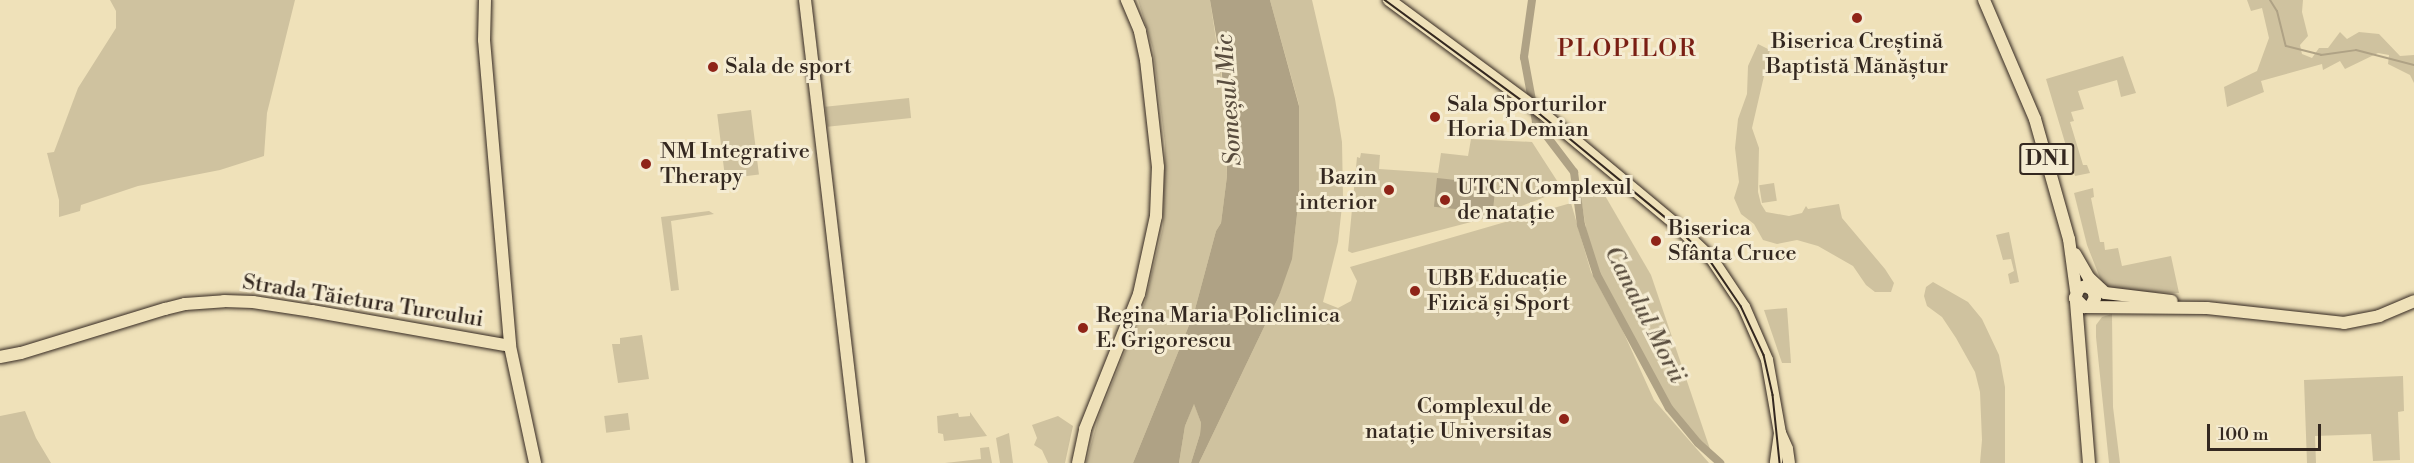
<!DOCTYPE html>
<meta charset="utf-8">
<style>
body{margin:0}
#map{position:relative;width:2414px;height:463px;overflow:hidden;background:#efe1b9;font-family:"Libre Bodoni",serif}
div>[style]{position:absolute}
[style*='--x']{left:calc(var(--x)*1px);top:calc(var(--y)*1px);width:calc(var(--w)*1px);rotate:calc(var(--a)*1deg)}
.green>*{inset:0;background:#cfc29f;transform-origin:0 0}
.water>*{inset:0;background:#afa285;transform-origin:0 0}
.stream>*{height:2px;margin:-1px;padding:0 1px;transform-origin:1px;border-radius:1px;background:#afa285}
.canal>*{height:8px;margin:-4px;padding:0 4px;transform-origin:4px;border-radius:4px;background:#afa285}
.roads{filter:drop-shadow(0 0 2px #342820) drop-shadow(0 0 2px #342820)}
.major>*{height:12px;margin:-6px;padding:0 6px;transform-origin:6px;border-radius:6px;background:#efe1b9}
.tram>*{height:1.5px;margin:-0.75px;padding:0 0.75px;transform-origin:0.75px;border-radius:0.75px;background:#342820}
.dots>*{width:16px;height:16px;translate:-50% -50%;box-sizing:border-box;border:3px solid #f5ecd2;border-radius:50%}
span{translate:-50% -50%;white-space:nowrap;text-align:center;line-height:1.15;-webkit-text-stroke:6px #f5ecd2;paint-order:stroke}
.shield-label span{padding:2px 4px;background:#f5ecd2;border:2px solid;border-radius:4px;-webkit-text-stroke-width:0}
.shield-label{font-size:21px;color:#342820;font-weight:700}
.poi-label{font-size:22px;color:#342820}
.left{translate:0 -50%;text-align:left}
.right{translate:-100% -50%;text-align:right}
.street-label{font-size:22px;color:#342820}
.neighbourhood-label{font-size:24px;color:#7a1f14;letter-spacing:1.5px}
.water-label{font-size:24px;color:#594d3e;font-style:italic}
.scale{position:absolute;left:2207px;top:424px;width:114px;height:27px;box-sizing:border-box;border:3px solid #342820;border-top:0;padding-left:8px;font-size:18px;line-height:21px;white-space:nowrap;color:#342820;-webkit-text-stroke:4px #f5ecd2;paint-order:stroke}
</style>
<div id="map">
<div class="green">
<i style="clip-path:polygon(110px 0,295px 0,267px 113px,264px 156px,220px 170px,138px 186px,81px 205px,80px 211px,59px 217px,59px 200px,47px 153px,54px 152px,78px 88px,116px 28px,116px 11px)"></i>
<i style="clip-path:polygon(1138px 0,1210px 0,1224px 92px,1227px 176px,1221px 223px,1216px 231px,1194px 313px,1133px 463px,1086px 463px,1098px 419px,1145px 302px,1163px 227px,1165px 144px,1153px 49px)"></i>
<i style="clip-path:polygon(1270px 0,1312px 0,1335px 99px,1342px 142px,1343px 197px,1338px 242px,1323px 302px,1338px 308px,1351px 301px,1357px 281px,1350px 267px,1571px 203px,1591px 272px,1622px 329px,1654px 400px,1709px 463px,1199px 463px,1279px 296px,1294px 241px,1299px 197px,1299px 105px)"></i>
<i style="clip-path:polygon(2247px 0,2303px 0,2302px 12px,2308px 36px,2300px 45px,2302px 54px,2312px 58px,2319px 48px,2328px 48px,2340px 32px,2347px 39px,2359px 32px,2379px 34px,2400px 56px,2414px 55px,2414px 83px,2410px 75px,2388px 64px,2389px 55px,2378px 53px,2345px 69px,2340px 61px,2323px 70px,2322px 64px,2261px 81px,2264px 92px,2227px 107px,2224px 87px,2257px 71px,2269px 38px,2262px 8px,2251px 11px)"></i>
<i style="clip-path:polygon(1758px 44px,1770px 50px,1752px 128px,1759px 148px,1758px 192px,1761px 204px,1766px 212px,1789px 216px,1802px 213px,1806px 206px,1808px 209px,1839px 204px,1842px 218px,1885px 269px,1894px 283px,1891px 292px,1875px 292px,1866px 285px,1853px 266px,1818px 246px,1797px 240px,1777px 244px,1763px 240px,1754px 224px,1741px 214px,1734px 198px,1739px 182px,1735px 148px,1738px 119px,1747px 94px,1748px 66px)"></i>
<i style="clip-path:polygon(2123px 56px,2136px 93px,2121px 97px,2117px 80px,2078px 91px,2084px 109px,2071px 112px,2074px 121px,2070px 122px,2083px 165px,2087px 165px,2090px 173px,2075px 176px,2046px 79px)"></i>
<i style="left:909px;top:98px;width:20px;height:84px;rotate:84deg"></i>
<i style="left:751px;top:110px;width:65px;height:34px;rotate:83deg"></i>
<i style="clip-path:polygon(1471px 139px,1532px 142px,1563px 190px,1498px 215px,1352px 253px,1348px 251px,1357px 157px,1360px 158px,1361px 153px,1380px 155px,1379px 169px,1438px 173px,1441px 153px,1468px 156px)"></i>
<i style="left:1774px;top:183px;width:18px;height:15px;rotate:81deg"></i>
<i style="clip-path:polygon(1600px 187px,1651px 275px,1710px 449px,1707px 448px,1671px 407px,1599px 274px,1589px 247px,1581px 198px)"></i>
<i style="clip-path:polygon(2093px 188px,2094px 197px,2091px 198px,2100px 242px,2104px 242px,2105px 250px,2118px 248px,2122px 266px,2171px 256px,2179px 293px,2118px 291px,2102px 283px,2087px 245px,2074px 193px)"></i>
<i style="clip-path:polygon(709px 211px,714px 214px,671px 221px,679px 290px,671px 291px,661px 217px)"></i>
<i style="clip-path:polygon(2009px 232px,2019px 282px,2010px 284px,2008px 274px,2014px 271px,2011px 259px,2003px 260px,1996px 235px)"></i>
<i style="clip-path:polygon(1933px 282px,1968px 302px,1982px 319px,1999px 355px,2005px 387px,2005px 463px,1980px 463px,1982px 440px,1980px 392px,1975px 372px,1956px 338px,1942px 317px,1927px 306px,1924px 296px,1926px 287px)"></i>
<i style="clip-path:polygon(1787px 308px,1791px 363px,1782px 363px,1764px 310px)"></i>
<i style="clip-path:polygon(2112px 314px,2113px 407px,2120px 463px,2109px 463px,2096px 337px,2096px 325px,2102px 317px)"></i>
<i style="clip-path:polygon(642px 335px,649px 379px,618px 383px,612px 344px,620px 344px,620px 338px)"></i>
<i style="clip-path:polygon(2403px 376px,2404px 411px,2398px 412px,2400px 460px,2373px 461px,2371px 434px,2315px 436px,2316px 463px,2307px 463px,2304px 380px)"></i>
<i style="clip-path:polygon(1194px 403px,1201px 423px,1200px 434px,1191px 463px,1179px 463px,1185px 426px)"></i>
<i style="clip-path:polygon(25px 411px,36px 438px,51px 463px,0 463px,0 416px)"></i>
<i style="clip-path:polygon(970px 412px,987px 436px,944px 441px,943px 434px,938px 433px,937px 416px,958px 413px,959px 417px,970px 416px)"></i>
<i style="left:628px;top:413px;width:17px;height:24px;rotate:83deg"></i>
<i style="clip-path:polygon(1058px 416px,1073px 426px,1065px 463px,1048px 463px,1042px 450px,1034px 445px,1037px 438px,1032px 425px)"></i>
<i style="clip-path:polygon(1009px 433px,1013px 463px,1000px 463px,996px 438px)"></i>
<i style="clip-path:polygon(989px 447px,992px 463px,945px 463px,981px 459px,980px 448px)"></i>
</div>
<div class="water">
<i style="clip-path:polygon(1210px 0,1270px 0,1299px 106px,1299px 197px,1292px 259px,1279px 296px,1199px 463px,1191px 463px,1200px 434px,1201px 423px,1194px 404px,1185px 426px,1179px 463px,1133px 463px,1194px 313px,1216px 231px,1221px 223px,1227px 176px,1226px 118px,1221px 65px)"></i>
<i style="left:1437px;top:178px;width:59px;height:29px;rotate:6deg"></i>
</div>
<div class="stream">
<i style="--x:2270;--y:0;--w:13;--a:58"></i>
<i style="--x:2277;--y:11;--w:36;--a:76"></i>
<i style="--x:2286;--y:46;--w:36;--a:14"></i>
<i style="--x:2321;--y:55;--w:35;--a:-8"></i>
<i style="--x:2356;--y:50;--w:60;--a:14.5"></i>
</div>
<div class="canal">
<i style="--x:1532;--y:0;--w:58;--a:98"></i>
<i style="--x:1524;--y:57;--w:66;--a:79.5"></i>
<i style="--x:1536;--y:122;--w:63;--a:52.8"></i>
<i style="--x:1574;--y:172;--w:53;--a:82.5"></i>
<i style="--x:1581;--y:225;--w:52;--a:72.3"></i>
<i style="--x:1597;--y:275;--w:151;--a:61.6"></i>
<i style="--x:1669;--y:408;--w:45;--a:50.4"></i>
<i style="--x:1698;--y:443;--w:30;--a:42"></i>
</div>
<div class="roads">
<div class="major">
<i style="--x:485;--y:0;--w:40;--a:91.4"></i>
<i style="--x:484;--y:40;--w:307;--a:85.1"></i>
<i style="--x:510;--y:346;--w:120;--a:77.9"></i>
<i style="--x:805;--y:0;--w:466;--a:83.3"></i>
<i style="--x:1389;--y:0;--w:189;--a:36.4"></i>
<i style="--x:1541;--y:112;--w:173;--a:39.8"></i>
<i style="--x:1674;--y:223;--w:52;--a:43.5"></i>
<i style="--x:1712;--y:259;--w:58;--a:56.3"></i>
<i style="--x:1744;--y:307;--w:58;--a:66.5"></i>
<i style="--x:1767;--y:360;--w:74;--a:79.9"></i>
<i style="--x:1780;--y:433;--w:30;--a:98"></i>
<i style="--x:1984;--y:0;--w:129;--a:66.8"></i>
<i style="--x:2035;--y:119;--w:125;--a:74.2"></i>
<i style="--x:2069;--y:239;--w:52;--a:82.3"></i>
<i style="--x:2075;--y:254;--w:28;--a:60"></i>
<i style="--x:2089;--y:278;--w:22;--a:43"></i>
<i style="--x:2105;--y:293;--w:67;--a:6.8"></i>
<i style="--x:2076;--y:302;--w:162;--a:85.4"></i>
<i style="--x:2091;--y:305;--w:8;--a:-60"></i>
<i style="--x:2095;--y:298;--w:8;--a:-104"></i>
<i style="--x:2093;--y:290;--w:8;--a:-150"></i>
<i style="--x:2086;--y:286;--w:7;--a:164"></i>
<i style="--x:2079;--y:288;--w:11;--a:112"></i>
<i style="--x:2075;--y:298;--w:13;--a:45"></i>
<i style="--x:2084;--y:307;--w:123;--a:0.5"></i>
<i style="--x:2207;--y:308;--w:138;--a:6.2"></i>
<i style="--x:2344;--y:323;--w:36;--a:-11"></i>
<i style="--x:2379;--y:316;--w:38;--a:-23"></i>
<i style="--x:0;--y:357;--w:21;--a:-11"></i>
<i style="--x:21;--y:353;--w:151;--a:-17"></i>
<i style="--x:165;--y:309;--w:21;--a:-14"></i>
<i style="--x:185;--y:304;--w:39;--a:-4"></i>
<i style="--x:224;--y:301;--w:29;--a:2"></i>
<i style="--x:253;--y:302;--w:60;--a:8.7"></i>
<i style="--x:312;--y:311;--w:201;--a:10"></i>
<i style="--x:1780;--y:433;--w:17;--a:66"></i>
<i style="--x:1787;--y:449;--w:14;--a:82"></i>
<i style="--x:1078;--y:463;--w:35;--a:-78"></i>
<i style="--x:1085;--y:429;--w:145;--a:-68.2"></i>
<i style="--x:1139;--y:294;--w:80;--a:-77.7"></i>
<i style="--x:1156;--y:216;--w:49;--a:-87.7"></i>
<i style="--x:1158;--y:167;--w:108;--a:-96.4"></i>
<i style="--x:1146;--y:60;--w:30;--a:-102"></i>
<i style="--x:1140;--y:31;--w:34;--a:-113"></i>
</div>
</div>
<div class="tram">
<i style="--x:1385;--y:0;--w:192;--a:36.3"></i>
<i style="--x:1540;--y:114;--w:170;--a:39.5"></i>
<i style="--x:1671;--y:222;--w:53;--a:44.2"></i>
<i style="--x:1709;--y:259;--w:57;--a:55.8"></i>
<i style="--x:1741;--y:306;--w:54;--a:64.9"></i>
<i style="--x:1764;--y:355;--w:41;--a:77.3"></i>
<i style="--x:1773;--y:395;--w:68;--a:84.1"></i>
</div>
<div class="dots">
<i style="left:1857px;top:18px;background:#8f2418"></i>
<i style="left:713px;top:67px;background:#8f2418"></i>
<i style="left:1435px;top:117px;background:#8f2418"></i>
<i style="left:646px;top:164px;background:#8f2418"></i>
<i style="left:1389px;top:190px;background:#8f2418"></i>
<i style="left:1445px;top:200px;background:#8f2418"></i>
<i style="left:1656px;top:241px;background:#8f2418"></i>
<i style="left:1415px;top:291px;background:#8f2418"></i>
<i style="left:1083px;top:328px;background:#8f2418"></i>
<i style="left:1564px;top:419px;background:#8f2418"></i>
</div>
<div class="shield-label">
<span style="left:2047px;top:159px">DN1</span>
</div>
<div class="poi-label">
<span style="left:1857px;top:54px">Biserica Creștină<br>Baptistă Mănăștur</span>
<span class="left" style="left:725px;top:67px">Sala de sport</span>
<span class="left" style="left:1447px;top:117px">Sala Sporturilor<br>Horia Demian</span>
<span class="left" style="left:660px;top:164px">NM Integrative<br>Therapy</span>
<span class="right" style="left:1377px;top:190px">Bazin<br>interior</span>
<span class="left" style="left:1457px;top:200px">UTCN Complexul<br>de natație</span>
<span class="left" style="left:1668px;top:241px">Biserica<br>Sfânta Cruce</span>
<span class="left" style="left:1427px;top:291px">UBB Educație<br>Fizică și Sport</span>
<span class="left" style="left:1096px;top:328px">Regina Maria Policlinica<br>E. Grigorescu</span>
<span class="right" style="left:1552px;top:419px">Complexul de<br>natație Universitas</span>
</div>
<div class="street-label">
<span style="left:363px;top:301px;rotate:9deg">Strada Tăietura Turcului</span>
</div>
<div class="neighbourhood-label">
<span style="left:1627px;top:50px">PLOPILOR</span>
</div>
<div class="water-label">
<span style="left:1230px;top:100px;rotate:-94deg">Someșul Mic</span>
<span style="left:1644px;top:315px;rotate:63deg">Canalul Morii</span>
</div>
<div class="scale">100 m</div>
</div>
